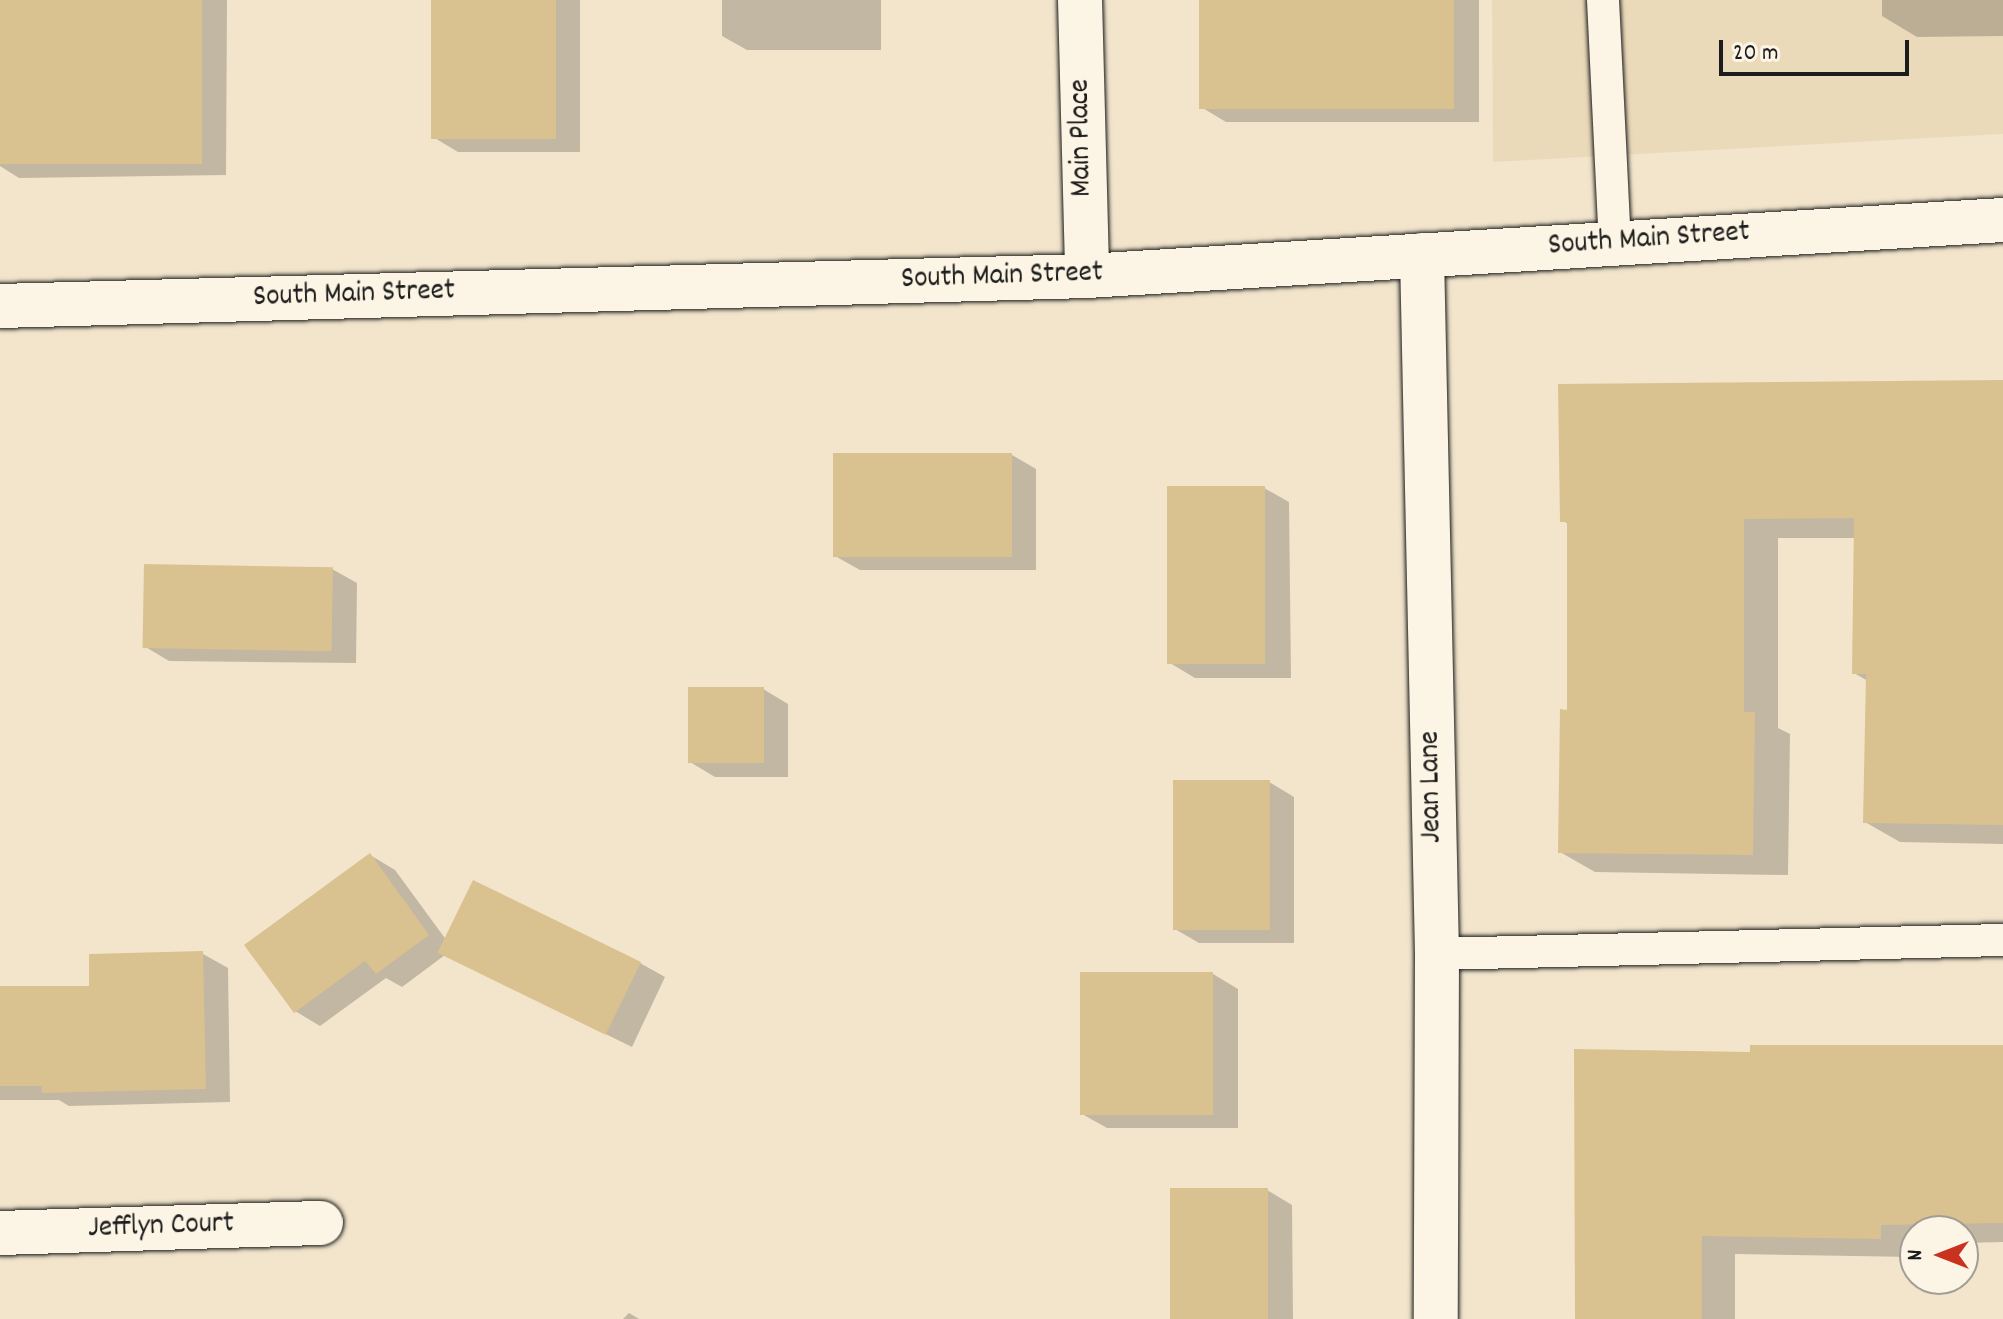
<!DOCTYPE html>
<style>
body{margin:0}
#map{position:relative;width:2003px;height:1319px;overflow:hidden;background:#f2e5cc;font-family:Dekko,sans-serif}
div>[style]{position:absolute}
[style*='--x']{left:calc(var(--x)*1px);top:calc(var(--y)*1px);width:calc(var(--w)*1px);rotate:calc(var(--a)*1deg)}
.built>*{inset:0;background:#ebdaba}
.shadow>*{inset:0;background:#0003}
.building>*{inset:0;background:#dac190;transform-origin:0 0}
.roads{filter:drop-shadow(0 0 2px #1c1c1c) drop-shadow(0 0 2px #1c1c1c)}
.service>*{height:32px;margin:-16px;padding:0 16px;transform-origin:16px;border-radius:16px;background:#fcf5e5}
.minor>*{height:44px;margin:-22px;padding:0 22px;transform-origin:22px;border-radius:22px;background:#fcf5e5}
.tertiary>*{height:44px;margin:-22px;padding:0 22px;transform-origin:22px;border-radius:22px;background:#fcf5e5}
span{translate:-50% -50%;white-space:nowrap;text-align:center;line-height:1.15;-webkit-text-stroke:6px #fcf5e5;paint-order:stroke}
.street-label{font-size:30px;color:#1c1c1c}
.north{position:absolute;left:1899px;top:1215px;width:80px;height:80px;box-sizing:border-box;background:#fcf5e5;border:2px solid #a29e95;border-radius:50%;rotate:270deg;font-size:22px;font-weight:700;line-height:32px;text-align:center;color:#1c1c1c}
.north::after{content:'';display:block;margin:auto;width:28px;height:36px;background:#c8321e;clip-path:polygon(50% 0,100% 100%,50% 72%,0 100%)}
.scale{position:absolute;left:1719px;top:40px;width:190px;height:36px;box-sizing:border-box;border:4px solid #1c1c1c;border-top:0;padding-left:10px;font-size:24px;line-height:28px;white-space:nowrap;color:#1c1c1c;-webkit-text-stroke:6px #fcf5e5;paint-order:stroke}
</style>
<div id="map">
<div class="built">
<i style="clip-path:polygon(1492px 0,2003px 0,2003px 134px,1493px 162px)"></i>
</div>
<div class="shadow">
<i style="clip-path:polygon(0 0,227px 0,226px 175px,19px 178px,0 166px)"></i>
<i style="clip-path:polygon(433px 0,580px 0,580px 152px,458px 152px,433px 137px)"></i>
<i style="clip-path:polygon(722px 0,881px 0,881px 50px,747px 50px,722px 36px)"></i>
<i style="clip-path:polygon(1200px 0,1479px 0,1479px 122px,1226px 122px,1201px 107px)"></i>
<i style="clip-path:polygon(1882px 0,2003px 0,2003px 36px,1917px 37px,1882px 16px)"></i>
<i style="clip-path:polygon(2003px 382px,2003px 844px,1900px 842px,1865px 822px,1868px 681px,1854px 673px,1856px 538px,1778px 538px,1778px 728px,1790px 734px,1788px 875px,1595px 872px,1560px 852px,1569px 712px,1569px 524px,1562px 521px)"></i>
<i style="clip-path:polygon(1012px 455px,1036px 469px,1036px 570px,860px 570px,835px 556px)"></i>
<i style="clip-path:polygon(1264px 488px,1289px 502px,1291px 678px,1195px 678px,1170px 663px)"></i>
<i style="clip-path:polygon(332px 569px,357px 583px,356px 663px,169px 661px,144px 646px)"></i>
<i style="clip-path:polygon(763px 689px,788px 704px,788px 777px,715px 777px,690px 762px)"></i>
<i style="clip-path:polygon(1269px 782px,1294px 797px,1294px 943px,1199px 943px,1175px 929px)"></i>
<i style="clip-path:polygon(370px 855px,395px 870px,447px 941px,640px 963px,665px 977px,632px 1047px,445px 955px,402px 987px,386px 978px,320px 1026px,295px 1011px)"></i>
<i style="clip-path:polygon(203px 954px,228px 968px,230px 1102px,69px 1106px,59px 1100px,0 1100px,0 988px,91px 988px)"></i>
<i style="clip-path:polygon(1213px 974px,1238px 989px,1238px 1128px,1107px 1128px,1082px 1114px)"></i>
<i style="clip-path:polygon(2003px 1047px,2003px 1242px,1963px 1243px,1963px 1231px,1915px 1231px,1914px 1257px,1735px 1254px,1735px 1319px,1577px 1319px,1752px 1054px)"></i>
<i style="clip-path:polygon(1267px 1190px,1292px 1205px,1293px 1319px,1172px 1319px)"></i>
<i style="clip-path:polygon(629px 1313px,639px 1319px,623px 1319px)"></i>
</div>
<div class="building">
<i style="left:0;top:0;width:202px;height:164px"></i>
<i style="left:431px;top:0;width:125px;height:139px"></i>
<i style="left:1199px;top:0;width:255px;height:109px"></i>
<i style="clip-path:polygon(2003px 380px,2003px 825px,1863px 823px,1866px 674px,1852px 674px,1854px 518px,1744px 519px,1744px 712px,1755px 712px,1753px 855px,1558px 853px,1560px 709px,1567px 710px,1567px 522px,1560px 522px,1558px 384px)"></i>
<i style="left:833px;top:453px;width:179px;height:104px"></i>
<i style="left:1167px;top:486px;width:98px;height:178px"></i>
<i style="left:144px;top:564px;width:189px;height:84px;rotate:1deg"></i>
<i style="left:688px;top:687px;width:76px;height:76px"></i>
<i style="left:1173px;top:780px;width:97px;height:150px"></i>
<i style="clip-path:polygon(370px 853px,429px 935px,376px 974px,365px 961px,294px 1013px,244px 945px)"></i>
<i style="left:473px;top:880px;width:187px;height:81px;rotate:26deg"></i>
<i style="clip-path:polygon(203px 951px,206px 1089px,42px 1093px,42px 1086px,0 1086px,0 986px,89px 986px,89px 954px)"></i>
<i style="left:1080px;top:972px;width:133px;height:143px"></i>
<i style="clip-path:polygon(1750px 1045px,2003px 1045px,2003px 1223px,1881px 1225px,1881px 1239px,1702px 1236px,1702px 1319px,1575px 1319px,1574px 1049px,1750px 1052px)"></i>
<i style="left:1268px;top:1188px;width:131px;height:98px;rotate:90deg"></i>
</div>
<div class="roads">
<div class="service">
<i style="--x:1603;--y:0;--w:243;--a:87.2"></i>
<i style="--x:1437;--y:954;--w:566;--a:-1.42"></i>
</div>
<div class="minor">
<i style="--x:1080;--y:0;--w:276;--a:88.5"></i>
<i style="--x:1422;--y:255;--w:699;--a:88.77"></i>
<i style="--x:1437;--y:954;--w:365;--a:90.2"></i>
<i style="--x:0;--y:1233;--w:321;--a:-1.8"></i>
</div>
<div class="tertiary">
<i style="--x:0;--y:306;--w:1087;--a:-1.58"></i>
<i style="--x:1087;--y:276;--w:918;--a:-3.5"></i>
</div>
</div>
<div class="street-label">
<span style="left:1083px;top:138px;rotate:-91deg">Main Place</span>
<span style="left:1649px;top:241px;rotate:-4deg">South Main Street</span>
<span style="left:1002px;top:278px;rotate:-2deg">South Main Street</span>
<span style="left:354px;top:296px;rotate:-2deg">South Main Street</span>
<span style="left:1433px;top:787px;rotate:-91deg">Jean Lane</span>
<span style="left:161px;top:1228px;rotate:-2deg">Jefflyn Court</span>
</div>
<div class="north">N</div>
<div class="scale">20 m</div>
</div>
